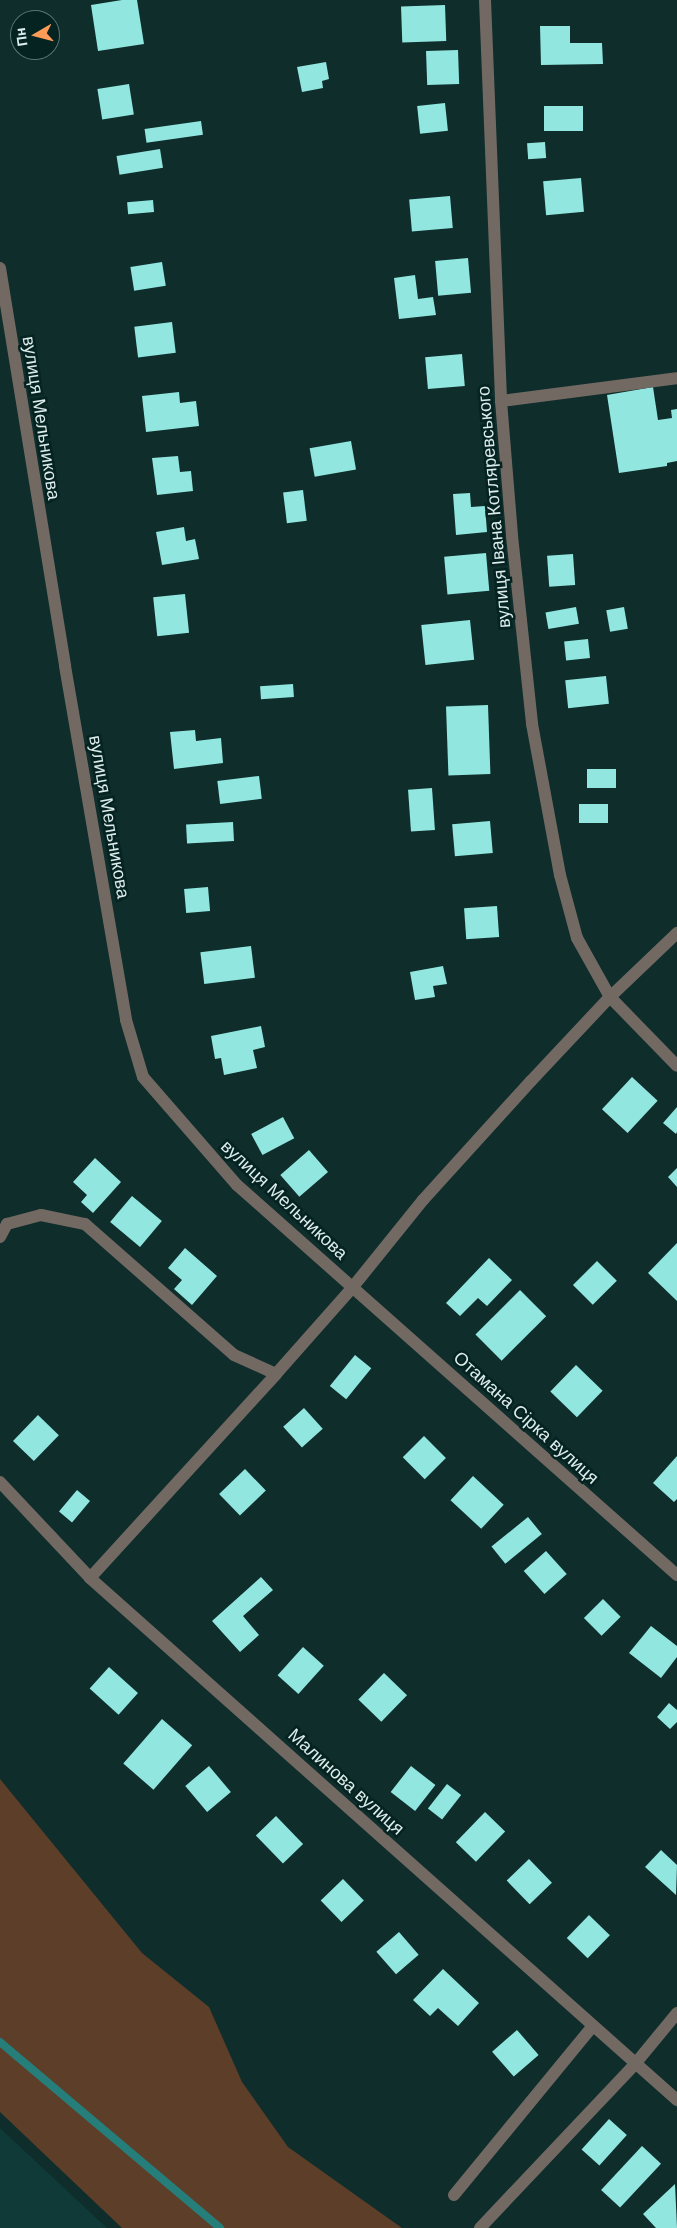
<!DOCTYPE html>
<meta charset="utf-8">
<style>
body{margin:0}
#map{position:relative;width:677px;height:2228px;overflow:hidden;background:#0e2d2b;font-family:Arial,sans-serif}
div>[style]{position:absolute}
[style*='--x']{left:calc(var(--x)*1px);top:calc(var(--y)*1px);width:calc(var(--w)*1px);rotate:calc(var(--a)*1deg)}
.built>*{inset:0;background:#0f3a38}
.green>*{inset:0;background:#5d3e29}
.stream>*{height:8px;margin:-4px;padding:0 4px;transform-origin:4px;border-radius:4px;background:#267e7a}
.building>*{inset:0;background:#92e6e0;transform-origin:0 0}
.minor>*{height:12px;margin:-6px;padding:0 6px;transform-origin:6px;border-radius:6px;background:#736963}
span{translate:-50% -50%;white-space:nowrap;text-align:center;line-height:1.15;-webkit-text-stroke:5px #042321;paint-order:stroke}
.street-label{font-size:18px;color:#ddedec}
.north{position:absolute;left:10px;top:10px;width:50px;height:50px;box-sizing:border-box;background:#042321;border:1px solid #5b7472;border-radius:50%;rotate:262deg;font-size:14px;font-weight:700;line-height:20px;text-align:center;color:#ddedec}
.north::after{content:'';display:block;margin:auto;width:18px;height:22px;background:#fe9c57;clip-path:polygon(50% 0,100% 100%,50% 72%,0 100%)}
</style>
<div id="map">
<div class="built">
<i style="clip-path:polygon(0 2128px,107px 2228px,0 2228px)"></i>
</div>
<div class="green">
<i style="clip-path:polygon(0 1779px,142px 1953px,209px 2007px,242px 2082px,288px 2147px,402px 2228px,122px 2228px,0 2112px)"></i>
</div>
<div class="stream">
<i style="--x:0;--y:2042;--w:288;--a:40.2"></i>
</div>
<div class="building">
<i style="clip-path:polygon(122px 0,137px 0,144px 44px,98px 51px,91px 5px)"></i>
<i style="left:445px;top:5px;width:36px;height:44px;rotate:88deg"></i>
<i style="clip-path:polygon(540px 26px,570px 26px,570px 43px,602px 43px,603px 64px,541px 65px)"></i>
<i style="left:458px;top:50px;width:34px;height:32px;rotate:88deg"></i>
<i style="clip-path:polygon(326px 62px,329px 79px,322px 81px,323px 88px,302px 92px,297px 67px)"></i>
<i style="left:129px;top:84px;width:31px;height:32px;rotate:81deg"></i>
<i style="left:445px;top:103px;width:28px;height:28px;rotate:84deg"></i>
<i style="left:544px;top:106px;width:39px;height:25px"></i>
<i style="left:201px;top:121px;width:14px;height:57px;rotate:82deg"></i>
<i style="left:545px;top:142px;width:16px;height:18px;rotate:86deg"></i>
<i style="left:160px;top:149px;width:19px;height:44px;rotate:81deg"></i>
<i style="left:581px;top:178px;width:34px;height:38px;rotate:85deg"></i>
<i style="left:450px;top:196px;width:32px;height:41px;rotate:85deg"></i>
<i style="left:153px;top:200px;width:12px;height:26px;rotate:85deg"></i>
<i style="left:468px;top:258px;width:35px;height:33px;rotate:85deg"></i>
<i style="left:162px;top:262px;width:24px;height:32px;rotate:81deg"></i>
<i style="clip-path:polygon(415px 275px,418px 299px,433px 297px,436px 315px,399px 319px,394px 278px)"></i>
<i style="left:172px;top:322px;width:31px;height:38px;rotate:83deg"></i>
<i style="left:462px;top:354px;width:32px;height:37px;rotate:85deg"></i>
<i style="clip-path:polygon(653px 387px,658px 420px,672px 418px,671px 410px,677px 409px,677px 461px,667px 463px,667px 466px,619px 473px,607px 395px)"></i>
<i style="clip-path:polygon(179px 392px,180px 403px,196px 401px,199px 426px,146px 432px,142px 396px)"></i>
<i style="left:351px;top:441px;width:29px;height:42px;rotate:80deg"></i>
<i style="clip-path:polygon(178px 456px,180px 472px,191px 471px,193px 491px,157px 495px,152px 458px)"></i>
<i style="left:303px;top:490px;width:31px;height:20px;rotate:83deg"></i>
<i style="clip-path:polygon(470px 493px,471px 507px,485px 506px,487px 532px,456px 535px,453px 494px)"></i>
<i style="clip-path:polygon(184px 527px,186px 541px,195px 539px,199px 559px,162px 565px,156px 532px)"></i>
<i style="left:486px;top:553px;width:38px;height:42px;rotate:85deg"></i>
<i style="left:573px;top:554px;width:31px;height:26px;rotate:86deg"></i>
<i style="left:185px;top:594px;width:39px;height:32px;rotate:84deg"></i>
<i style="left:576px;top:607px;width:17px;height:31px;rotate:80deg"></i>
<i style="left:624px;top:607px;width:22px;height:18px;rotate:80deg"></i>
<i style="left:470px;top:620px;width:40px;height:49px;rotate:84deg"></i>
<i style="left:588px;top:639px;width:19px;height:24px;rotate:84deg"></i>
<i style="left:606px;top:676px;width:28px;height:41px;rotate:84deg"></i>
<i style="left:293px;top:684px;width:13px;height:33px;rotate:86deg"></i>
<i style="left:488px;top:705px;width:69px;height:42px;rotate:88deg"></i>
<i style="clip-path:polygon(195px 730px,196px 741px,221px 738px,223px 763px,174px 769px,170px 732px)"></i>
<i style="left:587px;top:769px;width:29px;height:19px"></i>
<i style="left:259px;top:776px;width:23px;height:42px;rotate:83deg"></i>
<i style="left:432px;top:788px;width:42px;height:24px;rotate:86deg"></i>
<i style="left:579px;top:804px;width:29px;height:19px"></i>
<i style="left:490px;top:821px;width:32px;height:38px;rotate:85deg"></i>
<i style="left:233px;top:822px;width:19px;height:47px;rotate:87deg"></i>
<i style="left:208px;top:887px;width:24px;height:24px;rotate:85deg"></i>
<i style="left:497px;top:906px;width:31px;height:33px;rotate:86deg"></i>
<i style="left:251px;top:946px;width:32px;height:51px;rotate:83deg"></i>
<i style="clip-path:polygon(443px 966px,447px 984px,433px 986px,435px 997px,415px 1000px,410px 972px)"></i>
<i style="clip-path:polygon(261px 1026px,265px 1047px,253px 1050px,257px 1068px,224px 1075px,221px 1058px,215px 1059px,211px 1036px)"></i>
<i style="left:632px;top:1077px;width:35px;height:44px;rotate:43deg"></i>
<i style="clip-path:polygon(677px 1107px,677px 1132px,676px 1134px,663px 1123px)"></i>
<i style="left:283px;top:1117px;width:24px;height:36px;rotate:62deg"></i>
<i style="left:309px;top:1150px;width:29px;height:38px;rotate:49deg"></i>
<i style="clip-path:polygon(95px 1158px,121px 1182px,93px 1213px,81px 1202px,87px 1195px,73px 1182px)"></i>
<i style="clip-path:polygon(677px 1168px,677px 1187px,668px 1177px)"></i>
<i style="left:132px;top:1196px;width:39px;height:34px;rotate:40deg"></i>
<i style="clip-path:polygon(677px 1243px,677px 1301px,648px 1273px)"></i>
<i style="clip-path:polygon(185px 1248px,217px 1276px,192px 1305px,174px 1289px,182px 1280px,168px 1268px)"></i>
<i style="clip-path:polygon(489px 1258px,512px 1280px,487px 1306px,478px 1298px,460px 1316px,446px 1303px)"></i>
<i style="left:597px;top:1261px;width:28px;height:34px;rotate:45deg"></i>
<i style="left:520px;top:1290px;width:37px;height:63px;rotate:45deg"></i>
<i style="left:355px;top:1355px;width:21px;height:40px;rotate:39deg"></i>
<i style="left:576px;top:1365px;width:37px;height:37px;rotate:44deg"></i>
<i style="left:304px;top:1408px;width:28px;height:28px;rotate:48deg"></i>
<i style="left:38px;top:1415px;width:29px;height:36px;rotate:44deg"></i>
<i style="left:424px;top:1436px;width:31px;height:30px;rotate:45deg"></i>
<i style="clip-path:polygon(677px 1456px,677px 1499px,674px 1502px,653px 1483px)"></i>
<i style="left:245px;top:1469px;width:30px;height:36px;rotate:46deg"></i>
<i style="left:473px;top:1476px;width:42px;height:33px;rotate:43deg"></i>
<i style="left:77px;top:1490px;width:17px;height:28px;rotate:40deg"></i>
<i style="left:528px;top:1517px;width:22px;height:47px;rotate:51deg"></i>
<i style="left:546px;top:1551px;width:31px;height:30px;rotate:48deg"></i>
<i style="clip-path:polygon(261px 1577px,273px 1590px,243px 1616px,259px 1635px,240px 1652px,212px 1621px)"></i>
<i style="left:603px;top:1599px;width:25px;height:27px;rotate:45deg"></i>
<i style="clip-path:polygon(651px 1626px,677px 1646px,677px 1657px,661px 1678px,629px 1653px)"></i>
<i style="left:303px;top:1647px;width:28px;height:38px;rotate:42deg"></i>
<i style="left:109px;top:1667px;width:39px;height:29px;rotate:42deg"></i>
<i style="left:384px;top:1673px;width:32px;height:37px;rotate:44deg"></i>
<i style="clip-path:polygon(669px 1703px,677px 1710px,677px 1722px,670px 1729px,657px 1717px)"></i>
<i style="left:162px;top:1719px;width:40px;height:59px;rotate:41deg"></i>
<i style="left:209px;top:1766px;width:34px;height:31px;rotate:50deg"></i>
<i style="left:411px;top:1766px;width:31px;height:33px;rotate:38deg"></i>
<i style="left:447px;top:1784px;width:18px;height:31px;rotate:38deg"></i>
<i style="left:485px;top:1812px;width:28px;height:42px;rotate:44deg"></i>
<i style="left:276px;top:1816px;width:39px;height:28px;rotate:46deg"></i>
<i style="clip-path:polygon(661px 1850px,677px 1865px,676px 1895px,645px 1867px)"></i>
<i style="left:529px;top:1859px;width:33px;height:31px;rotate:46deg"></i>
<i style="left:343px;top:1879px;width:30px;height:31px;rotate:46deg"></i>
<i style="left:589px;top:1915px;width:29px;height:32px;rotate:44deg"></i>
<i style="left:399px;top:1932px;width:30px;height:30px;rotate:49deg"></i>
<i style="clip-path:polygon(443px 1969px,479px 2003px,458px 2026px,438px 2008px,430px 2016px,413px 2000px)"></i>
<i style="left:517px;top:2030px;width:33px;height:33px;rotate:49deg"></i>
<i style="left:609px;top:2119px;width:24px;height:41px;rotate:42deg"></i>
<i style="left:642px;top:2146px;width:26px;height:60px;rotate:43deg"></i>
<i style="clip-path:polygon(675px 2184px,677px 2228px,656px 2228px,643px 2214px)"></i>
</div>
<div class="minor">
<i style="--x:485;--y:0;--w:401;--a:87.7"></i>
<i style="--x:501;--y:401;--w:135;--a:85.3"></i>
<i style="--x:512;--y:536;--w:189;--a:83.9"></i>
<i style="--x:532;--y:724;--w:154;--a:79.5"></i>
<i style="--x:560;--y:875;--w:65;--a:74.9"></i>
<i style="--x:577;--y:938;--w:68;--a:60.8"></i>
<i style="--x:610;--y:997;--w:96;--a:45.8"></i>
<i style="--x:0;--y:268;--w:403;--a:80.7"></i>
<i style="--x:65;--y:666;--w:359;--a:80.2"></i>
<i style="--x:126;--y:1020;--w:59;--a:73.4"></i>
<i style="--x:143;--y:1077;--w:143;--a:49"></i>
<i style="--x:237;--y:1185;--w:588;--a:41.55"></i>
<i style="--x:501;--y:401;--w:177;--a:-7.4"></i>
<i style="--x:0;--y:1237;--w:15;--a:-62"></i>
<i style="--x:7;--y:1224;--w:35;--a:-15"></i>
<i style="--x:41;--y:1215;--w:45;--a:11.6"></i>
<i style="--x:85;--y:1224;--w:198;--a:41.3"></i>
<i style="--x:234;--y:1355;--w:46;--a:24.3"></i>
<i style="--x:0;--y:1482;--w:132;--a:46.8"></i>
<i style="--x:90;--y:1578;--w:786;--a:41.65"></i>
<i style="--x:90;--y:1578;--w:276;--a:-47.6"></i>
<i style="--x:276;--y:1374;--w:115;--a:-48.5"></i>
<i style="--x:352;--y:1288;--w:113;--a:-51.1"></i>
<i style="--x:423;--y:1200;--w:161;--a:-47.8"></i>
<i style="--x:531;--y:1081;--w:115;--a:-46.8"></i>
<i style="--x:610;--y:997;--w:93;--a:-43.7"></i>
<i style="--x:454;--y:2195;--w:219;--a:-50.6"></i>
<i style="--x:480;--y:2228;--w:226;--a:-46.6"></i>
<i style="--x:635;--y:2064;--w:66;--a:-50.5"></i>
</div>
<div class="street-label">
<span style="left:41px;top:418px;rotate:81deg">вулиця Мельникова</span>
<span style="left:494px;top:507px;rotate:-95deg">вулиця Івана Котляревського</span>
<span style="left:109px;top:817px;rotate:80deg">вулиця Мельникова</span>
<span style="left:284px;top:1200px;rotate:43deg">вулиця Мельникова</span>
<span style="left:526px;top:1418px;rotate:42deg">Отамана Сірка вулиця</span>
<span style="left:346px;top:1782px;rotate:42deg">Малинова вулиця</span>
</div>
<div class="north">Пн</div>
</div>
